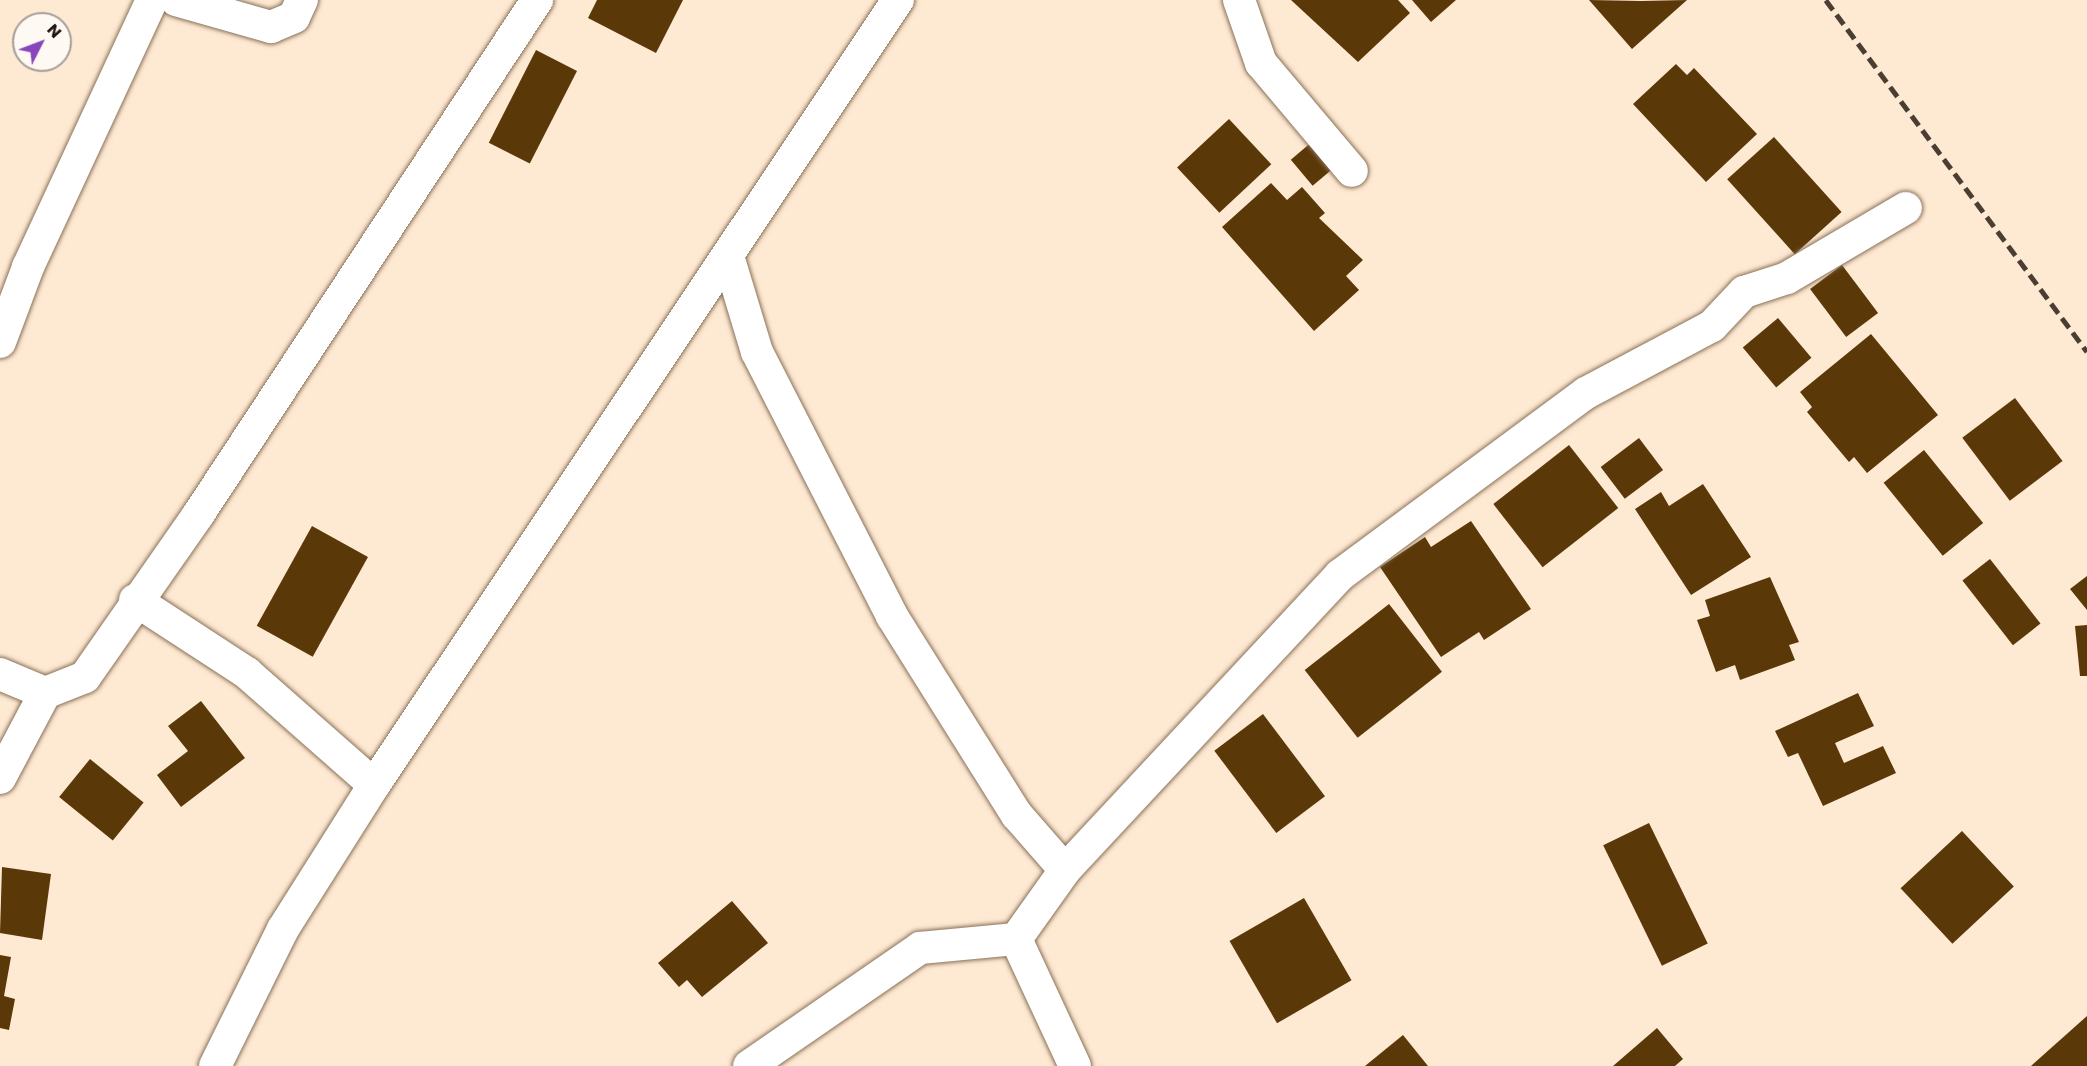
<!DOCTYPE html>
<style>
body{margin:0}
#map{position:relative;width:2087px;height:1066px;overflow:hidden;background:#fee9d2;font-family:Poppins,sans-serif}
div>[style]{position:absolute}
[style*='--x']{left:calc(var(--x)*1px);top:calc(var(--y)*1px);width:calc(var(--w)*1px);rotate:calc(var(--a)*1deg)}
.building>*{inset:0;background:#5b3808;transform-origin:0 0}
.roads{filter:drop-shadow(0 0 2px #897158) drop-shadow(0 0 2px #897158)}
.minor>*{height:32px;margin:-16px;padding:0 16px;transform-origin:16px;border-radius:16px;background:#fff}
.rail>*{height:4.5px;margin-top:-2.25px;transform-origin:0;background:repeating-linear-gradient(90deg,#4a3e32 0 12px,transparent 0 18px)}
span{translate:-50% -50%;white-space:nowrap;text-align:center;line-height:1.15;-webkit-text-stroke:6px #fef9f3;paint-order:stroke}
.north{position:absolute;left:12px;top:12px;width:60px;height:60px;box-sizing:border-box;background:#fef9f3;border:2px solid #a59f97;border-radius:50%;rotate:48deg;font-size:16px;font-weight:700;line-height:24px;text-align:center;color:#20170d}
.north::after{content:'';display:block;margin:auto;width:21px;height:27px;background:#8746bb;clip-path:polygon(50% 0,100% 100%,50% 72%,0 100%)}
</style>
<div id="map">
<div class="building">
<i style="clip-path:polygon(597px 0,683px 0,656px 53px,588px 18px)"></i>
<i style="clip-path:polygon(1291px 0,1398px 0,1410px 13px,1358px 62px)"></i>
<i style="clip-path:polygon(1412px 0,1456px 0,1431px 22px)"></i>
<i style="clip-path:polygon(1589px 0,1641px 1px,1687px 0,1632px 49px)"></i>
<i style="left:536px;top:50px;width:46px;height:104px;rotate:27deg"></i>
<i style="clip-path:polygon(1676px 64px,1687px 75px,1694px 68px,1757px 134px,1706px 182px,1633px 104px)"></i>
<i style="left:1229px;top:119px;width:62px;height:71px;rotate:47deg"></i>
<i style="left:1774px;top:137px;width:101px;height:63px;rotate:48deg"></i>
<i style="left:1313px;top:141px;width:34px;height:29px;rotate:50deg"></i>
<i style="clip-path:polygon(1271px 183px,1287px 200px,1302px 187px,1325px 213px,1319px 218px,1363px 260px,1346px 276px,1359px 290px,1314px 331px,1222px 227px)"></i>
<i style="left:1842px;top:265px;width:60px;height:40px;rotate:53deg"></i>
<i style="left:1778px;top:318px;width:52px;height:46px;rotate:50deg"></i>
<i style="clip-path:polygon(1871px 334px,1938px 415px,1867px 473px,1854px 457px,1849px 462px,1807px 412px,1812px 407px,1800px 392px)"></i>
<i style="left:2015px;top:398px;width:79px;height:66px;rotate:53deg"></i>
<i style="left:1639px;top:438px;width:40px;height:48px;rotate:53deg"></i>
<i style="left:1569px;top:445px;width:80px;height:96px;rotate:52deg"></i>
<i style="left:1924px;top:450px;width:94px;height:52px;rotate:51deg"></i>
<i style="clip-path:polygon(1703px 484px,1751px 557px,1691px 595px,1635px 509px,1661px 492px,1669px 506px)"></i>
<i style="clip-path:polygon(1471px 521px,1531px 609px,1484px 640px,1479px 632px,1441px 657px,1380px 567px,1425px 537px,1431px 547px)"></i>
<i style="left:312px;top:526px;width:64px;height:114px;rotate:29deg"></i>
<i style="left:1990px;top:559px;width:82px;height:35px;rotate:52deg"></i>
<i style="clip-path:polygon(2087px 576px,2087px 610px,2070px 589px)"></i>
<i style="clip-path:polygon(1770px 577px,1799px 642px,1789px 645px,1795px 660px,1740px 680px,1735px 665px,1716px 672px,1697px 620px,1710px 616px,1705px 600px)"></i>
<i style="left:1389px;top:604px;width:86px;height:107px;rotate:52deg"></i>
<i style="clip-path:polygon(2087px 625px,2087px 676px,2080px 676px,2075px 626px)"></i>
<i style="clip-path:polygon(1858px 693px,1874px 726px,1835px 743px,1844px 763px,1883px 746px,1896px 773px,1823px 806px,1798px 753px,1788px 757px,1775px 731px)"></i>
<i style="clip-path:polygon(201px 701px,245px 758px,181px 807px,157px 775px,188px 751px,168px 726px)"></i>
<i style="left:1263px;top:714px;width:103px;height:61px;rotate:53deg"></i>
<i style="left:90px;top:759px;width:69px;height:49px;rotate:39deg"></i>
<i style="left:1649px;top:823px;width:134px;height:51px;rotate:64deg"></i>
<i style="left:1962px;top:831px;width:76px;height:84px;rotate:47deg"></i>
<i style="clip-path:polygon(2px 867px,51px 874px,42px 940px,0 933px)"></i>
<i style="left:1304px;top:898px;width:95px;height:86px;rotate:60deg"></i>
<i style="clip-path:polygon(732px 901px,768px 943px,702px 997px,687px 980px,679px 987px,658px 963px)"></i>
<i style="clip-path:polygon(0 955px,11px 957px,4px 996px,15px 999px,9px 1030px,0 1028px)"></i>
<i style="clip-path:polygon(2087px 1016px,2087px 1066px,2031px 1066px)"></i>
<i style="clip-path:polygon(1657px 1028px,1683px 1059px,1675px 1066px,1613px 1066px)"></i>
<i style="clip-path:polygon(1403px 1035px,1428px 1066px,1365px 1066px)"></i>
</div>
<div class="roads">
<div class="minor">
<i style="--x:176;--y:0;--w:99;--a:15.9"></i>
<i style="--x:271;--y:27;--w:25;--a:-23"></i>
<i style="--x:294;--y:17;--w:19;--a:-65"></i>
<i style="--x:1239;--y:0;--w:67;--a:70.8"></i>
<i style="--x:1261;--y:63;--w:141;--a:49.9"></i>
<i style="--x:728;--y:256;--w:100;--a:73.2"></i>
<i style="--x:757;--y:352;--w:297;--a:62.9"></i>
<i style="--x:892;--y:616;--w:235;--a:57.9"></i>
<i style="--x:1017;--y:815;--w:73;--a:48.9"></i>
<i style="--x:0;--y:342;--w:80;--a:-69.5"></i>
<i style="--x:28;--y:267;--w:294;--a:-65.1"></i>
<i style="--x:135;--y:600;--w:134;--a:33.1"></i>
<i style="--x:247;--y:673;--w:169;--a:41.4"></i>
<i style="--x:0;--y:674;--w:49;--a:22.9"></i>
<i style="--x:0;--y:778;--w:96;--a:-62.1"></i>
<i style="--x:45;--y:693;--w:43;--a:-21.8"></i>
<i style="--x:85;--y:677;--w:198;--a:-55.1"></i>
<i style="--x:198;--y:515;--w:617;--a:-56.64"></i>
<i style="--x:1016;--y:939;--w:85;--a:-54.6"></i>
<i style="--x:1065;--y:870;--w:403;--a:-47"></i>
<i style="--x:1340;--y:575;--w:306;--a:-36.5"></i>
<i style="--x:1586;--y:393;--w:143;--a:-28"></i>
<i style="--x:1712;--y:326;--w:47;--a:-46.7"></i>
<i style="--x:1744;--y:292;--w:45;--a:-18"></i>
<i style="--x:1787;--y:278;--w:138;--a:-30.5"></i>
<i style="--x:1016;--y:939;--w:140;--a:65.1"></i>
<i style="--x:215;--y:1066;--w:153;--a:-63.6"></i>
<i style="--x:283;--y:929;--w:170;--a:-57.7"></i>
<i style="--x:374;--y:785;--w:944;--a:-56.28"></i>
<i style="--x:749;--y:1066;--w:208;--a:-34.6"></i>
<i style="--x:920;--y:948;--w:96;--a:-5.4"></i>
</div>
</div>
<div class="rail">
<i style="--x:1826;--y:0;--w:438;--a:53.4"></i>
</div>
<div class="north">N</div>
</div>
